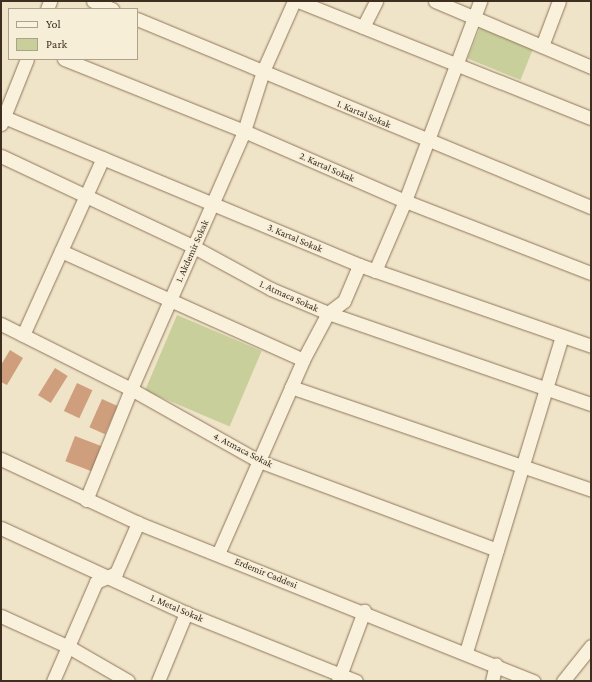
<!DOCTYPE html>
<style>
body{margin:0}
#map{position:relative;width:592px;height:682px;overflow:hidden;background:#f0e4c8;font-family:"Crimson Pro",serif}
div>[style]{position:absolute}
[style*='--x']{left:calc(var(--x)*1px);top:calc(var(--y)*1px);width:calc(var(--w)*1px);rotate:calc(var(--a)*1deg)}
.green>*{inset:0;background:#c9cf9b;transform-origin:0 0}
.building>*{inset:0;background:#cf9f7d;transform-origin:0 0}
.roads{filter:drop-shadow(0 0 1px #8d765c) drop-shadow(0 0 1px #8d765c)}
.minor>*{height:13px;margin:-6.5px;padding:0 6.5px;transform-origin:6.5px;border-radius:6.5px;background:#faf1dc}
span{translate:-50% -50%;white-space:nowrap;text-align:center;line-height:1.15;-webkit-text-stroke:3.5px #f7eed8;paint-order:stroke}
.street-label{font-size:10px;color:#3d2e20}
.frame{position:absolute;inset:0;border:2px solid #3d2e20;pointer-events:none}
.legend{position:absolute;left:8px;top:8px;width:130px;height:52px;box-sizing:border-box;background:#f7eed8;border:1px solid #ada18e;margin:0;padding:5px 7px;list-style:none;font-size:12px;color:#3d2e20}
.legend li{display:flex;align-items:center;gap:8px;height:20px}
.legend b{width:20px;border:1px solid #ada18e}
</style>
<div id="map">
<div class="green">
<i style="left:480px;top:28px;width:57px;height:33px;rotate:22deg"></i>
<i style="left:177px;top:315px;width:92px;height:82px;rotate:23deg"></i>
</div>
<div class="building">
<i style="clip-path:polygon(10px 350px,23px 358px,7px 385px,1px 382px,1px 365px)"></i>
<i style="left:55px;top:368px;width:15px;height:32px;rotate:32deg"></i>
<i style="left:77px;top:383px;width:17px;height:31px;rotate:25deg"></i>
<i style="left:102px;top:399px;width:17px;height:31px;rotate:24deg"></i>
<i style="left:75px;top:436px;width:28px;height:27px;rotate:21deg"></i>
</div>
<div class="roads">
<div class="minor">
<i style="--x:93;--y:1;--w:21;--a:23"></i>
<i style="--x:298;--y:1;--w:315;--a:21.8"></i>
<i style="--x:435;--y:1;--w:169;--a:22.9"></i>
<i style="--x:47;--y:9;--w:9;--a:-69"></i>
<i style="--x:137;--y:19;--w:491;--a:22.5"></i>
<i style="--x:363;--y:27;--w:29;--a:-63"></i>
<i style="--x:542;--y:46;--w:48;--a:-69.3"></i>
<i style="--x:64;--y:59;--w:194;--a:21.8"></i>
<i style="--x:244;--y:131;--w:176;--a:23.5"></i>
<i style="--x:405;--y:201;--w:199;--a:21.2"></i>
<i style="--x:4;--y:117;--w:385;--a:22.6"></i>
<i style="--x:359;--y:265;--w:246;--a:19.2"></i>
<i style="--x:1;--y:124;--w:70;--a:-68.2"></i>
<i style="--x:1;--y:156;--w:213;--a:25.2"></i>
<i style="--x:194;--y:247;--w:88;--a:28.6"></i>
<i style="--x:271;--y:289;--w:62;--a:22.8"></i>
<i style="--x:328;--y:313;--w:278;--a:19.1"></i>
<i style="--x:61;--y:251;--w:265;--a:24.2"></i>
<i style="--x:375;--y:271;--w:76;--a:-66.8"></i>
<i style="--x:405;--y:201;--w:214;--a:-69.4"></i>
<i style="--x:1;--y:324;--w:145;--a:26.6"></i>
<i style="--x:131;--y:389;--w:147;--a:29.4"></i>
<i style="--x:259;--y:461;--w:254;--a:20.5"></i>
<i style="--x:23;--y:335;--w:194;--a:-65.7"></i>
<i style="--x:291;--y:387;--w:317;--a:18.9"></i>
<i style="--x:1;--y:459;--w:151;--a:25"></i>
<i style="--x:138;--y:523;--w:426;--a:21.8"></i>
<i style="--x:86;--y:500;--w:120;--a:-67.9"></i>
<i style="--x:131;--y:389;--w:282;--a:-66.3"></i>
<i style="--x:244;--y:131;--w:63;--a:-72.4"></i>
<i style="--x:263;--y:71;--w:77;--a:-66.1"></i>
<i style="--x:1;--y:528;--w:204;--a:24.7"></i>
<i style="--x:186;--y:613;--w:183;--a:21.8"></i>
<i style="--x:218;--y:554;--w:212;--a:-66.3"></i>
<i style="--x:303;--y:360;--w:53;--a:-62"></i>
<i style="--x:328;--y:313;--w:20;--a:-37"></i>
<i style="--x:344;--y:301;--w:39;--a:-67"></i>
<i style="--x:1;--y:616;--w:75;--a:24.5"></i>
<i style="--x:69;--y:647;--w:68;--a:30"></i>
<i style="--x:466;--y:652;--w:330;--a:-73.1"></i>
<i style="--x:53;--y:681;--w:108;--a:-66.5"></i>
<i style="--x:96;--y:582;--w:22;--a:-24"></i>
<i style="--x:116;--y:573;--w:55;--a:-66.3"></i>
<i style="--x:158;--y:681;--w:74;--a:-67.6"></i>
<i style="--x:338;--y:681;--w:75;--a:-69.6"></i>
<i style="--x:492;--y:681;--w:17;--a:-77"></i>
<i style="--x:563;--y:681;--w:45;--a:-51.3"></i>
</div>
</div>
<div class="street-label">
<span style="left:364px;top:114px;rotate:23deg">1. Kartal Sokak</span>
<span style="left:327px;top:167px;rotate:24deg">2. Kartal Sokak</span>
<span style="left:295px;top:238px;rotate:23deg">3. Kartal Sokak</span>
<span style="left:192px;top:251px;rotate:-66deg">1. Akdemir Sokak</span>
<span style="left:289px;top:296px;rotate:24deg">1. Atmaca Sokak</span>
<span style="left:243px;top:450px;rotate:27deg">4. Atmaca Sokak</span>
<span style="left:266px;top:573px;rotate:22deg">Erdemir Caddesi</span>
<span style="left:177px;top:608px;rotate:23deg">1. Metal Sokak</span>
</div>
<div class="frame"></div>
<ul class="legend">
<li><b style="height:5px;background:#faf1dc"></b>Yol</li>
<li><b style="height:11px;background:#c9cf9b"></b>Park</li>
</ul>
</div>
